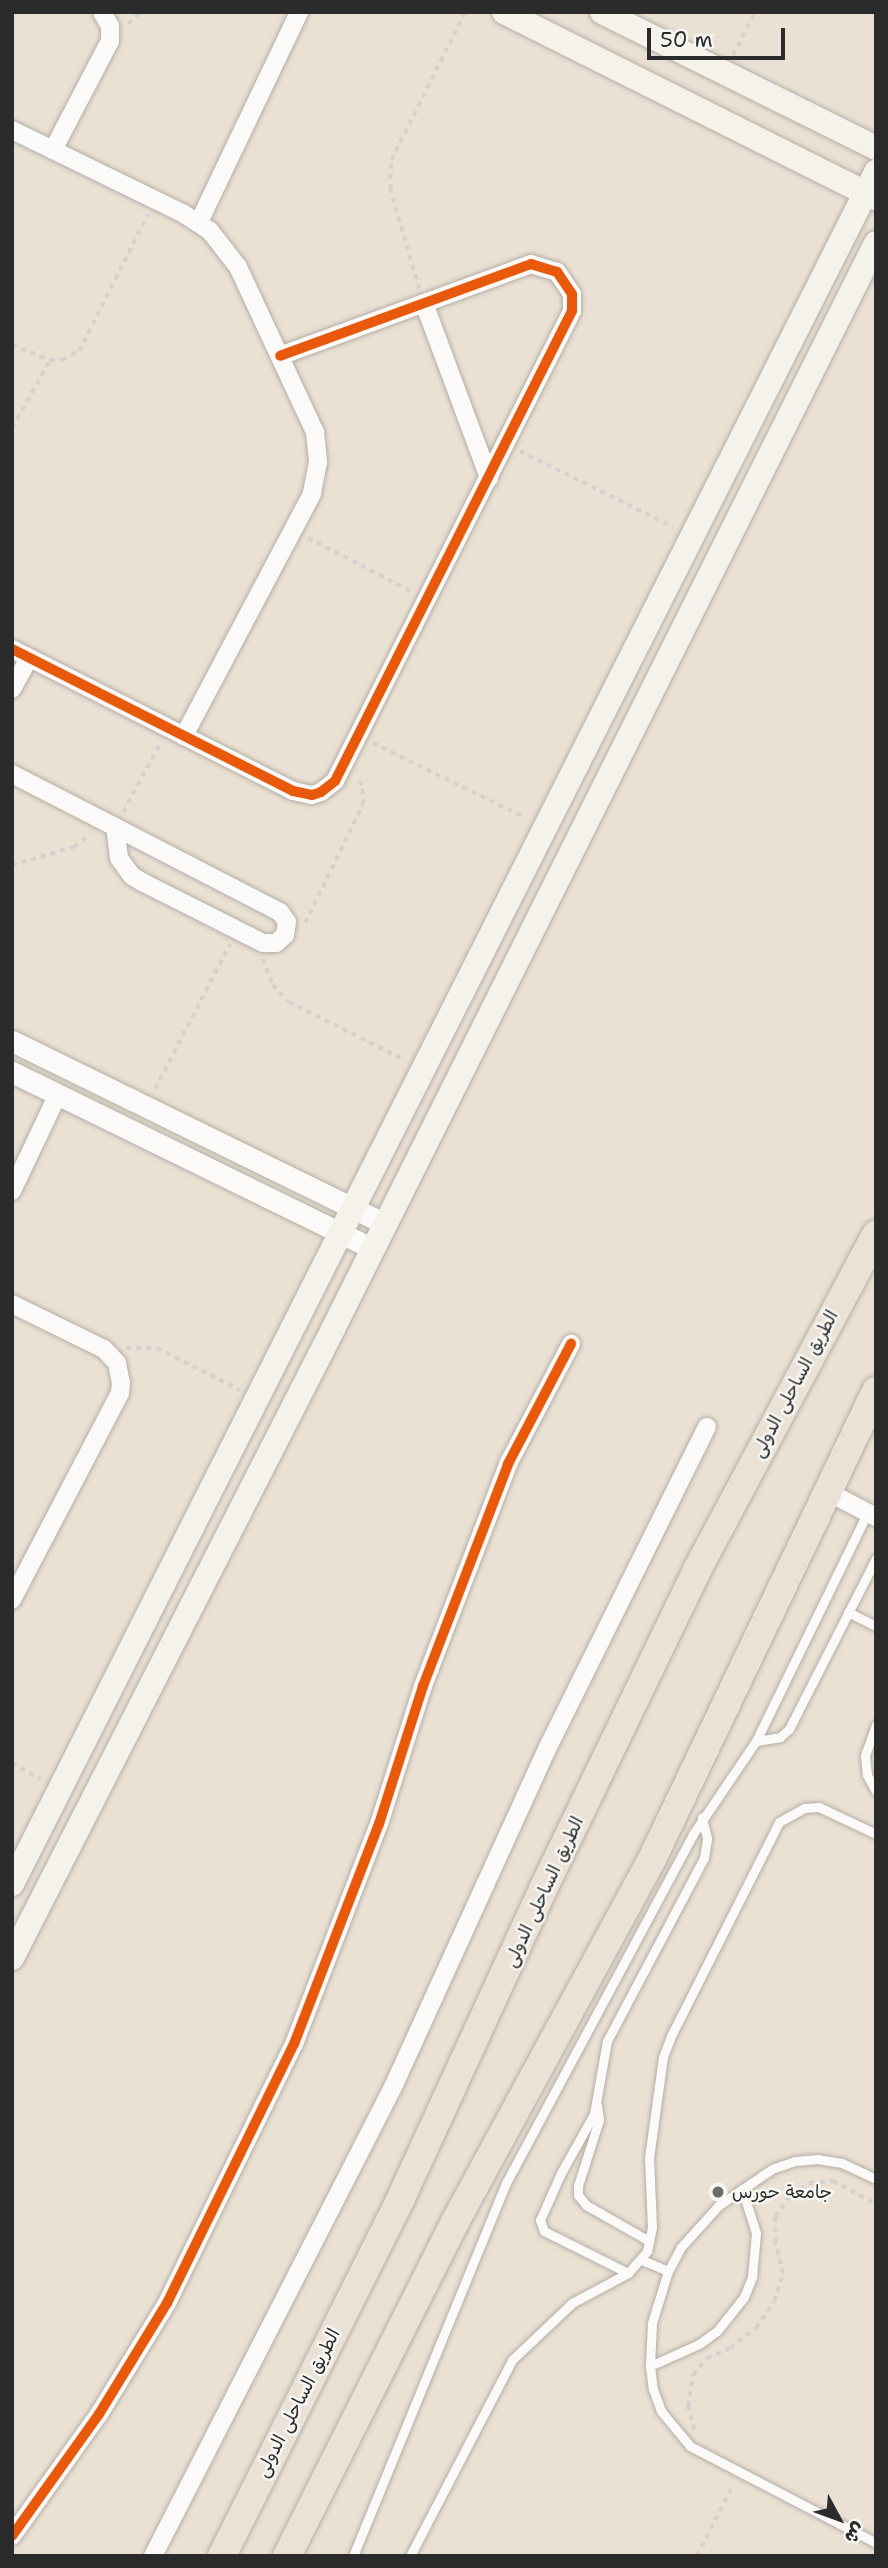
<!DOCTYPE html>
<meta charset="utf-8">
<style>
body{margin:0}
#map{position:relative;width:888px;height:2568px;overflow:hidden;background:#eae1d4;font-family:"Shantell Sans","Playpen Sans Arabic",sans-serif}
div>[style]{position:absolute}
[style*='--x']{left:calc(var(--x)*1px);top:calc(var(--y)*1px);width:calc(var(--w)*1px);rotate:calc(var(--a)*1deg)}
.path>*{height:3.5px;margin-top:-1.75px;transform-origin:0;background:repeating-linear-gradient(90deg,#d4d2ce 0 5px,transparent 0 10px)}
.roads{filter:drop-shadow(0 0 2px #b5aea6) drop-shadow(0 0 2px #b5aea6)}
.service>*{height:9px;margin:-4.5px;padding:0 4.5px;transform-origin:4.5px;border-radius:4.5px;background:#fcfaf9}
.minor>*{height:18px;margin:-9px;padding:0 9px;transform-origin:9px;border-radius:9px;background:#fcfaf9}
.tertiary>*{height:21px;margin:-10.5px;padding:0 10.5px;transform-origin:10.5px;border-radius:10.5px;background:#fcfaf9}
.secondary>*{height:24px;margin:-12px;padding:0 12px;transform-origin:12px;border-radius:12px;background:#f5f1eb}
.trunk>*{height:28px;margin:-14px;padding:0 14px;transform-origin:14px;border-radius:14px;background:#ebe2d7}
.cycleway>*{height:10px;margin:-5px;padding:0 5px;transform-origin:5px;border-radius:5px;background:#e8590c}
.dots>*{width:19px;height:19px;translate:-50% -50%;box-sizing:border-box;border:4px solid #f6f6f2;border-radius:50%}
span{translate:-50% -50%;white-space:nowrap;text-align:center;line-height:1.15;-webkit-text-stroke:5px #f6f6f2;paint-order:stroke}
.street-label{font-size:18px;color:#2b2b2b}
.poi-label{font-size:18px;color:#2b2b2b}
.left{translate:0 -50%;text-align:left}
.frame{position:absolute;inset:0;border:14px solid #2b2b2b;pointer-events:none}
.north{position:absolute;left:804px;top:2484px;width:70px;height:70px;-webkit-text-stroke:5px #f6f6f2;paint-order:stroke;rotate:131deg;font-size:19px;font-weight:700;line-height:28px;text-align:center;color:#2b2b2b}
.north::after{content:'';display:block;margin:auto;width:24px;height:32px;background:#2b2b2b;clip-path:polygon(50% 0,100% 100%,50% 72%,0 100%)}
.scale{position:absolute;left:647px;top:28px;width:138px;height:32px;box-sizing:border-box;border:4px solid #2b2b2b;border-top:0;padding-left:9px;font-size:21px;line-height:24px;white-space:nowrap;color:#2b2b2b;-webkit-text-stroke:5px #f6f6f2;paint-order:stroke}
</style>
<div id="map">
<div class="path">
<i style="--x:128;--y:24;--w:17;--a:-45"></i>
<i style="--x:733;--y:55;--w:48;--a:-62.9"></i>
<i style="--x:419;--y:289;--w:104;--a:-106.2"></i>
<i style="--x:390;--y:189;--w:29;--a:-88"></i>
<i style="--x:391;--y:160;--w:165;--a:-63.4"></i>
<i style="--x:12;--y:345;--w:41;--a:21.5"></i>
<i style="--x:50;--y:360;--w:12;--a:0"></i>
<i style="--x:62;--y:360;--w:19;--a:-28"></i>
<i style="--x:79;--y:351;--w:153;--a:-63.3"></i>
<i style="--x:12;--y:428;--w:78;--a:-60.8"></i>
<i style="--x:520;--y:451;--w:171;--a:26.4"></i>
<i style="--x:308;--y:538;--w:118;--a:27.2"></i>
<i style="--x:373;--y:743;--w:170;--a:26.1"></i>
<i style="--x:123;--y:812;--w:80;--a:-61.5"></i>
<i style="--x:12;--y:865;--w:65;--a:-16.2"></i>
<i style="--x:74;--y:847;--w:21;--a:-39"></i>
<i style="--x:305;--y:923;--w:132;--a:-64"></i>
<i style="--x:363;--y:804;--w:18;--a:-93"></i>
<i style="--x:362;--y:786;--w:9;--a:-122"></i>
<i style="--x:263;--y:959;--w:28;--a:69"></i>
<i style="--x:273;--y:985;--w:23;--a:47"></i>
<i style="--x:289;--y:1002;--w:130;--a:26.6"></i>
<i style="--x:155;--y:1089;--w:163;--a:-62.7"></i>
<i style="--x:126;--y:1348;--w:31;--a:0"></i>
<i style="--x:157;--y:1348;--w:93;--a:26.8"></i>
<i style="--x:12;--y:1763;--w:33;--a:29"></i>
<i style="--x:694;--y:2430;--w:25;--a:-104"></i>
<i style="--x:688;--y:2406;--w:31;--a:-81"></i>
<i style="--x:693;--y:2375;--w:22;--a:-51"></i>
<i style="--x:707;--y:2358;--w:25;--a:-23"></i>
<i style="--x:730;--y:2348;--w:33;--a:-38"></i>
<i style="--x:756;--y:2328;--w:32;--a:-56"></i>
<i style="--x:774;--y:2301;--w:28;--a:-72"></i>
<i style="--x:783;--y:2274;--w:33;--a:-104"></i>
<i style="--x:775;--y:2242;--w:25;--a:-90"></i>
<i style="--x:775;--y:2217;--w:28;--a:-55"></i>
<i style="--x:791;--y:2194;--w:22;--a:-30"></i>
<i style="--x:810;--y:2183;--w:23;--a:-5"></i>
<i style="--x:833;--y:2181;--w:49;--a:28.1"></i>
<i style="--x:697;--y:2556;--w:80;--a:-63.4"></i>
</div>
<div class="roads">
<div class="service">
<i style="--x:848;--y:1612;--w:31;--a:27"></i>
<i style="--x:876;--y:1725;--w:33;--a:110"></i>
<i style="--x:865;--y:1756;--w:19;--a:84"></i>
<i style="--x:867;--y:1775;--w:18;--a:61"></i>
<i style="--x:756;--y:1741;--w:24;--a:-9"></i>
<i style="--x:780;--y:1737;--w:12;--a:-42"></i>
<i style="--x:789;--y:1729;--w:192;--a:-63"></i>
<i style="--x:597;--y:2105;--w:15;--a:82"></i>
<i style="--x:599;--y:2120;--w:69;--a:107.7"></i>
<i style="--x:578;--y:2186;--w:9;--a:90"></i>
<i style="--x:578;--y:2195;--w:13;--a:51"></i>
<i style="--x:586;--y:2205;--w:73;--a:29.7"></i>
<i style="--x:876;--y:2179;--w:38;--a:-155"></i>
<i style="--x:842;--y:2163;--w:24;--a:-171"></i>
<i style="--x:818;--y:2159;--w:23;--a:175"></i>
<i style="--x:795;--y:2161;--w:24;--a:161"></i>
<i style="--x:772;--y:2169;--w:64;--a:145.8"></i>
<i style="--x:719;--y:2205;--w:57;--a:132.1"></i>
<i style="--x:681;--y:2247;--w:27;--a:118"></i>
<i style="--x:668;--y:2271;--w:54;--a:107.1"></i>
<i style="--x:652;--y:2323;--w:43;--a:92.7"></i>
<i style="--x:650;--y:2366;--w:23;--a:83"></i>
<i style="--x:653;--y:2389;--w:23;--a:70"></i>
<i style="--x:661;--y:2411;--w:45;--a:50.4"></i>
<i style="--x:690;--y:2446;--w:210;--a:27.5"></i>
<i style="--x:642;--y:2260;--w:28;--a:23"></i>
<i style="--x:628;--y:2273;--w:94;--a:-153.4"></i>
<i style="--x:544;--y:2231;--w:12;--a:-110"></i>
<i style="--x:540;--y:2220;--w:51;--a:-65.9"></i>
<i style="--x:561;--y:2173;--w:68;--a:-60.8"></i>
<i style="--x:594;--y:2114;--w:74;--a:-79.9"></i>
<i style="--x:607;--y:2041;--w:207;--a:-62.1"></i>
<i style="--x:704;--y:1858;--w:20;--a:-81"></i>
<i style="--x:707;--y:1838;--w:21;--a:-104"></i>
<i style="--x:650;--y:2366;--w:54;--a:-24.2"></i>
<i style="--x:699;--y:2344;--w:22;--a:-36"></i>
<i style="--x:717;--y:2331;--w:43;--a:-51.5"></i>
<i style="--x:744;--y:2297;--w:22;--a:-68"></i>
<i style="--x:752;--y:2277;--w:44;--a:-84.8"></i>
<i style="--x:756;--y:2233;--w:46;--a:-107.7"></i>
<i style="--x:353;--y:2556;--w:403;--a:-67.7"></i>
<i style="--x:506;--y:2183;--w:396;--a:-61.8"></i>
<i style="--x:693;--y:1834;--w:112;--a:-55.9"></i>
<i style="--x:756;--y:1741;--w:254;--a:-64"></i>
<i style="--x:410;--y:2556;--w:221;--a:-62.5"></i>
<i style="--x:512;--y:2360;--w:83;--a:-43.5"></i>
<i style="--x:572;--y:2303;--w:64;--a:-28.2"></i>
<i style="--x:628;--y:2273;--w:29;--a:-49"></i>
<i style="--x:647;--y:2251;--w:25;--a:-78"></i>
<i style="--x:652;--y:2227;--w:69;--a:-92.5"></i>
<i style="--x:649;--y:2158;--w:102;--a:-82.1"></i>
<i style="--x:663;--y:2057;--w:25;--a:-69"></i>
<i style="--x:672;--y:2034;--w:237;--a:-63.2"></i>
<i style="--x:779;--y:1822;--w:29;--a:-29"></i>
<i style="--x:804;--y:1808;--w:15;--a:-4"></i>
<i style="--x:819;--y:1807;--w:63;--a:25.3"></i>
</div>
<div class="minor">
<i style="--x:12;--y:130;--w:191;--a:26"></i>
<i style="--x:184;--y:214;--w:31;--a:33"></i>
<i style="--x:210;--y:231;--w:46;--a:52.1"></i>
<i style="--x:238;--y:267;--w:182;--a:65"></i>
<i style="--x:315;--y:432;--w:30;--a:84"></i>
<i style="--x:318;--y:462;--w:33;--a:101"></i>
<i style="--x:312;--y:494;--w:274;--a:117.9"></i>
<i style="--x:53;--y:150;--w:123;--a:-62.4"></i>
<i style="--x:110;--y:41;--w:15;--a:-90"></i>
<i style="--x:110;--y:26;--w:16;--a:-120"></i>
<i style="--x:199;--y:222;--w:233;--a:-64.5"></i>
<i style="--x:424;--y:303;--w:187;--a:69.6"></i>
<i style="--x:12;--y:649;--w:315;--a:26.8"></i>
<i style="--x:293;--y:791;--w:19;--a:12"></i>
<i style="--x:312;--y:795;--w:9;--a:-18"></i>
<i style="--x:321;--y:792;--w:18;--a:-38"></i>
<i style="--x:335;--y:781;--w:526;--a:-63.24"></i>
<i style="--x:572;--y:311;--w:17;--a:-90"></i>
<i style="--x:572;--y:294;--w:27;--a:-124"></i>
<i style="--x:557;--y:272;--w:27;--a:-163"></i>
<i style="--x:531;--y:264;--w:267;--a:159.9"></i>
<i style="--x:12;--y:689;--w:35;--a:-61"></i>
<i style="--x:12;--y:774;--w:116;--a:27.2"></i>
<i style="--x:115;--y:827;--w:186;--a:27.3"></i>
<i style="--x:280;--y:912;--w:12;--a:55"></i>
<i style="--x:287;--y:922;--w:13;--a:99"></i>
<i style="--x:285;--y:935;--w:12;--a:138"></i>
<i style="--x:276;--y:943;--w:13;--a:180"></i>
<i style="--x:263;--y:943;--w:136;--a:-153.2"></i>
<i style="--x:142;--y:882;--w:12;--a:-149"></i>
<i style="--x:132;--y:876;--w:22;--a:-126"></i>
<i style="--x:119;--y:858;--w:31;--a:-97"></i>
<i style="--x:12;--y:1191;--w:107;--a:-64.6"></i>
<i style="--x:12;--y:1304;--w:102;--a:26.1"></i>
<i style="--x:104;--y:1349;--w:19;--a:47"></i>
<i style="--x:117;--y:1363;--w:20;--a:79"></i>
<i style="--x:121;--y:1383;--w:10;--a:96"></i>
<i style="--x:120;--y:1393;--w:233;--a:117.6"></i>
<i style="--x:828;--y:1492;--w:54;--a:27.5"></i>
<i style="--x:12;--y:2536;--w:150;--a:-54.5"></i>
<i style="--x:99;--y:2414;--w:130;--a:-58.5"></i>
<i style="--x:167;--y:2303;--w:288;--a:-63.9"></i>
<i style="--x:294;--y:2044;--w:236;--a:-68.9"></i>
<i style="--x:379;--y:1824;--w:145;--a:-72.3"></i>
<i style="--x:423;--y:1686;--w:238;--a:-69"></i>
<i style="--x:508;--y:1464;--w:136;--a:-62.3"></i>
<i style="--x:153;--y:2556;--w:527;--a:-62.9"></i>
<i style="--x:393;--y:2087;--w:378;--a:-65.5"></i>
<i style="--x:550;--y:1743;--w:353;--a:-63.6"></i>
</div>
<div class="tertiary">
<i style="--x:12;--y:1041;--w:415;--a:26.1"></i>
<i style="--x:12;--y:1072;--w:402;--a:26.1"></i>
</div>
<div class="secondary">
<i style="--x:504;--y:12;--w:416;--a:26.6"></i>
<i style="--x:602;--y:12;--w:306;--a:26.4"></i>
<i style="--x:12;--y:1884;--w:1918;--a:-63.22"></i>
<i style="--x:12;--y:1958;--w:706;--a:-62.96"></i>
<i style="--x:333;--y:1329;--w:1214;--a:-63.43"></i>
</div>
<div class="trunk">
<i style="--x:222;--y:2556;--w:400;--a:-63.4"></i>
<i style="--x:401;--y:2198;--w:342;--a:-65.3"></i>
<i style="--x:544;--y:1887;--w:354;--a:-64.2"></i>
<i style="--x:698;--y:1568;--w:378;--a:-61.9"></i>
<i style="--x:287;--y:2556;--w:374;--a:-63.3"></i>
<i style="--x:455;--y:2222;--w:415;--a:-61.5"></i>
<i style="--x:653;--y:1857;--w:517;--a:-64.43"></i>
</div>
</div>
<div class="cycleway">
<i style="--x:12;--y:649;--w:315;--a:26.8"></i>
<i style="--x:293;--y:791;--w:19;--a:12"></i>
<i style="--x:312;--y:795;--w:9;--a:-18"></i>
<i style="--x:321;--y:792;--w:18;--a:-38"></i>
<i style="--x:335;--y:781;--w:526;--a:-63.24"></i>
<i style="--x:572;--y:311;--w:17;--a:-90"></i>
<i style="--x:572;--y:294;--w:27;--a:-124"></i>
<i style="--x:557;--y:272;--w:27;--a:-163"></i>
<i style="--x:531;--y:264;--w:267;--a:159.9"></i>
<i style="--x:12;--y:2536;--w:150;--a:-54.5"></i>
<i style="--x:99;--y:2414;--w:130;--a:-58.5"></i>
<i style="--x:167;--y:2303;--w:288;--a:-63.9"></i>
<i style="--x:294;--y:2044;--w:236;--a:-68.9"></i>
<i style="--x:379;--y:1824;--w:145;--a:-72.3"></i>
<i style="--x:423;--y:1686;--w:238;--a:-69"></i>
<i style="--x:508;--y:1464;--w:136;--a:-62.3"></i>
</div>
<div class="dots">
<i style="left:718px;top:2192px;background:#6e6b66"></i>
</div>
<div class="street-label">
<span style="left:795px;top:1384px;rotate:-62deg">الطريق الساحلى الدولى</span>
<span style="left:544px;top:1892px;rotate:-65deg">الطريق الساحلى الدولى</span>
<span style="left:298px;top:2403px;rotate:-63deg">الطريق الساحلى الدولى</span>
</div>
<div class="poi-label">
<span class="left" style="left:732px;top:2192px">جامعة حورس</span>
</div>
<div class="frame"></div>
<div class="north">ش</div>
<div class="scale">50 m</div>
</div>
